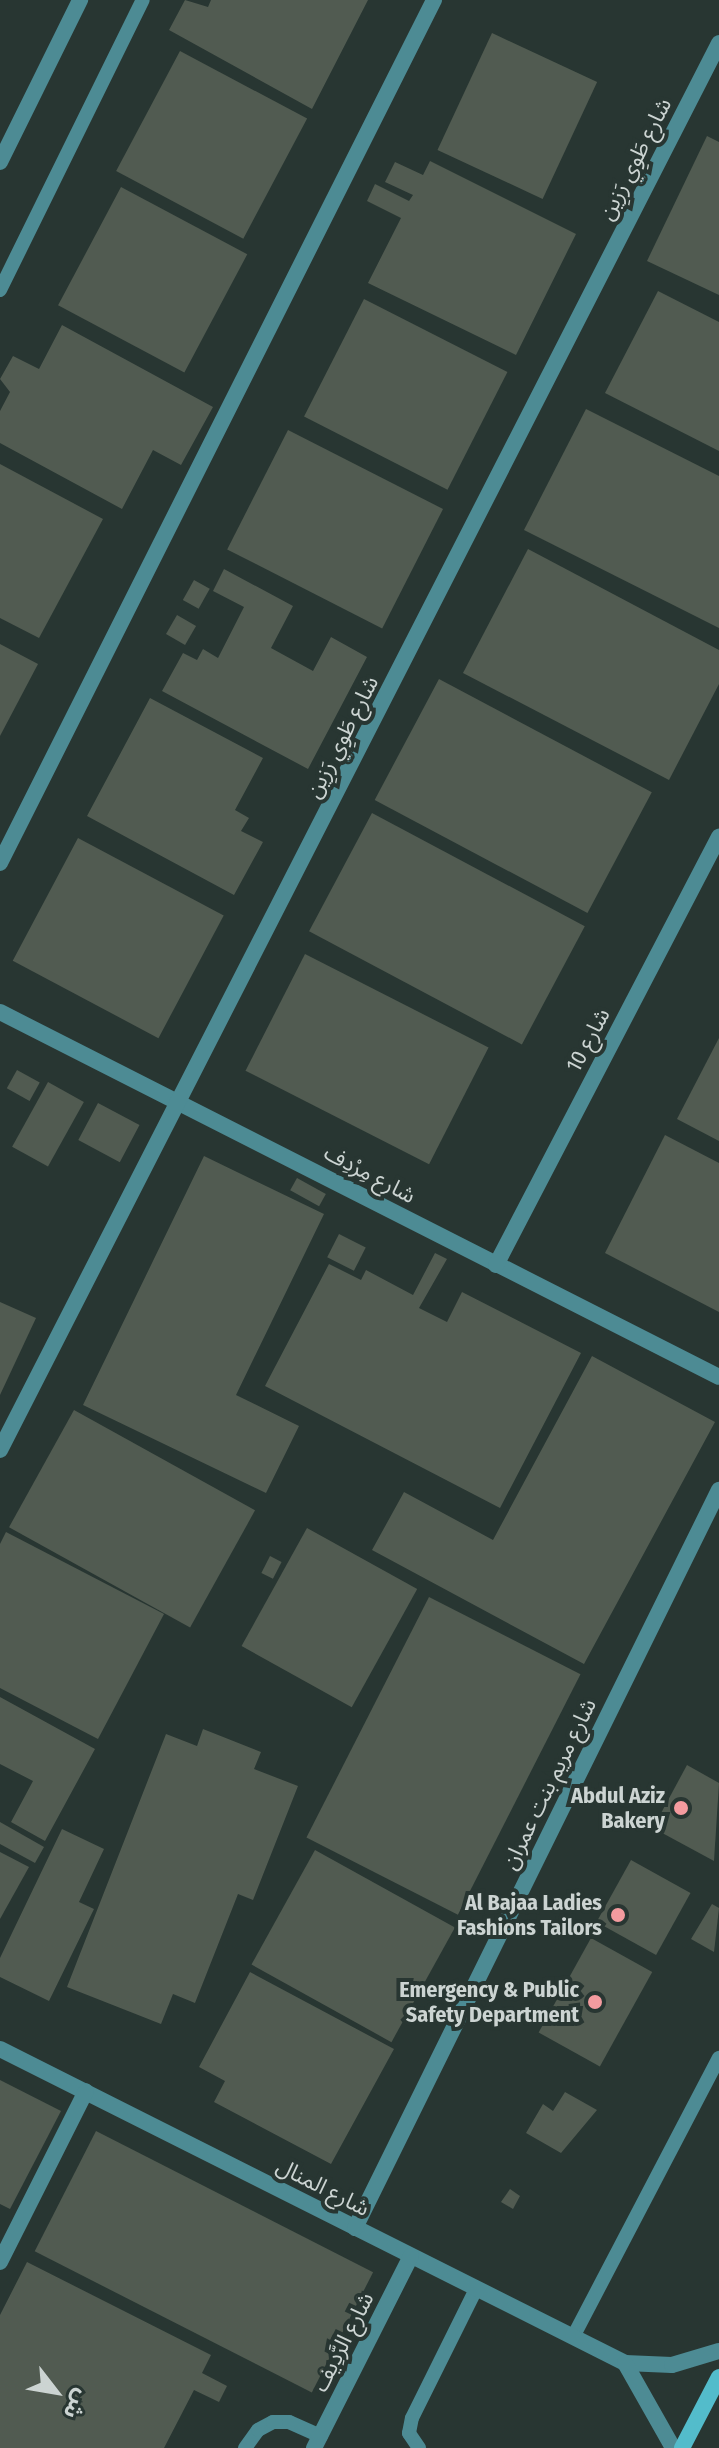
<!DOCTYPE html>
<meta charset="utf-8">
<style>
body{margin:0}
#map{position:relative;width:719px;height:2448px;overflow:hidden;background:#283632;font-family:"Fira Sans Condensed","Noto Sans Arabic",sans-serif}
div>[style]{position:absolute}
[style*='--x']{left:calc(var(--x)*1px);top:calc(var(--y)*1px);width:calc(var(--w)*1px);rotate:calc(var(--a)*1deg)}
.building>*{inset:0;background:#515b51;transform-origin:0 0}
.lane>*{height:14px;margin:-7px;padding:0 7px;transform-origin:7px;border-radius:7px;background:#4d8b94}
.street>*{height:16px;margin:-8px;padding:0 8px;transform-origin:8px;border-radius:8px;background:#4d8b94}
.secondary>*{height:16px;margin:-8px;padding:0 8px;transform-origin:8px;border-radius:8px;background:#53bccb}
.dots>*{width:22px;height:22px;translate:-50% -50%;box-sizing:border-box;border:4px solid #283632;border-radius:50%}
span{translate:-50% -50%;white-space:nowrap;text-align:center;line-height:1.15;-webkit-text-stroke:8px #283632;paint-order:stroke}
.street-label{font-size:22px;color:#ccd4d2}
.poi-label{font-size:22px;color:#ccd4d2;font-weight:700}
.right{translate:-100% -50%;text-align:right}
.north{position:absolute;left:16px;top:2352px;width:80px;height:80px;-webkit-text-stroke:6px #283632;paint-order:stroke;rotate:121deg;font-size:22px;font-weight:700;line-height:32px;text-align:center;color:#ccd4d2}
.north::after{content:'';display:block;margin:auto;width:28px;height:36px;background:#ccd4d2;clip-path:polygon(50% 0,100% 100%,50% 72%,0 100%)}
</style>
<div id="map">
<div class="building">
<i style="clip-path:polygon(185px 0,208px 7px,211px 0,368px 0,312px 109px,169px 30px)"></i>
<i style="left:492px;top:33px;width:116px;height:129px;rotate:25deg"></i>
<i style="left:180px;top:51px;width:144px;height:136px;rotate:28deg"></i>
<i style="clip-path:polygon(707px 136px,719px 142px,719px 295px,647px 261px)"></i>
<i style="clip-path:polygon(430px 161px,576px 234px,516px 355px,368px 283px,401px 218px,367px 201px,375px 184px,409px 201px,413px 195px,385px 182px,395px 162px,423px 175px)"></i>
<i style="left:121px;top:187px;width:143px;height:134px;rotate:28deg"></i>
<i style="clip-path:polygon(658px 291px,719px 322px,719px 451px,605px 393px)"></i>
<i style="left:364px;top:299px;width:161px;height:132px;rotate:27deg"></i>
<i style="clip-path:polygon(62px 325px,213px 407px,181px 465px,153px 450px,122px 509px,0 443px,0 411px,10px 392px,0 379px,13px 356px,39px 369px)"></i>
<i style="clip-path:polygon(586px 409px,719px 476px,719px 628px,524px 530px)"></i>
<i style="left:288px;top:430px;width:174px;height:134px;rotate:27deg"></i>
<i style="clip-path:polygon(0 464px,103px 519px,39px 638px,0 618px)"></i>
<i style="clip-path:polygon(528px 549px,719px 650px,719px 684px,669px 780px,463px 673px)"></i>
<i style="clip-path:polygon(224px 569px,293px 606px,271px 648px,313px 671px,331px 637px,367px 657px,308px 769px,162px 691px,183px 653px,197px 660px,203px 649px,218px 658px,244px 607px,213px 591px)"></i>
<i style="left:194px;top:580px;width:18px;height:23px;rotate:29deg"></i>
<i style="left:177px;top:615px;width:22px;height:22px;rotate:30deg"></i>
<i style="clip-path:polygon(0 644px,38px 664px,0 736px)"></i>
<i style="left:439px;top:679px;width:241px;height:137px;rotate:28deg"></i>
<i style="clip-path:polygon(150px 698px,263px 758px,235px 810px,249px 818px,241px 831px,263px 842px,234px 895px,87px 816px)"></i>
<i style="left:372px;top:813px;width:241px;height:134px;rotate:28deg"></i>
<i style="left:78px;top:838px;width:165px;height:139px;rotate:28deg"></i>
<i style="left:305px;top:954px;width:206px;height:131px;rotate:27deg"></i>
<i style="clip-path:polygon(719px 1038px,719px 1141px,677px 1119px)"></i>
<i style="left:17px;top:1070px;width:26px;height:21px;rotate:29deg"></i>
<i style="left:48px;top:1082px;width:41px;height:74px;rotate:29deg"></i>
<i style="left:98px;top:1103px;width:47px;height:42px;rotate:28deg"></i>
<i style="clip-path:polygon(665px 1135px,719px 1163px,719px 1312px,605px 1253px)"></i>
<i style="clip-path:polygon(204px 1156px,324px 1214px,236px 1395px,299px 1426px,266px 1493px,83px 1405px)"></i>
<i style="left:297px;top:1178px;width:33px;height:14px;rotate:29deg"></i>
<i style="left:339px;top:1234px;width:30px;height:26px;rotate:27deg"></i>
<i style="clip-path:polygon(435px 1253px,447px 1259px,419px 1308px,447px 1322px,462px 1292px,581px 1353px,500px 1508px,265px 1386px,329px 1264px,361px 1280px,366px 1270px,413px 1295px)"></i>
<i style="clip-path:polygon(0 1302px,36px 1318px,0 1395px)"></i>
<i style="clip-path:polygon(592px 1356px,715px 1422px,584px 1664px,372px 1550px,404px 1492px,493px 1540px)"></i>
<i style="left:74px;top:1410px;width:207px;height:134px;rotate:29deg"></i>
<i style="left:307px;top:1528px;width:126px;height:135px;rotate:29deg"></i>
<i style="clip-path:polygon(6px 1532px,164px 1614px,98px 1739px,0 1688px,0 1544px)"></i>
<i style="left:270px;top:1556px;width:13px;height:19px;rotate:27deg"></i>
<i style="left:429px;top:1597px;width:170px;height:270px;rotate:27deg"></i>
<i style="clip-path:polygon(0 1697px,95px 1749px,45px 1841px,11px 1822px,33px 1781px,0 1764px)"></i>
<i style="clip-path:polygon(203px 1729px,261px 1752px,254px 1769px,298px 1786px,253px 1900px,238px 1894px,195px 2003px,173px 1994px,161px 2024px,67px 1987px,166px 1734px,197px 1746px)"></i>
<i style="clip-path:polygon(687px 1765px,719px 1783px,714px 1861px,653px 1828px)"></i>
<i style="clip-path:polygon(0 1822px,44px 1847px,35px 1863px,0 1844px)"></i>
<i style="clip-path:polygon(62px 1829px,104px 1849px,79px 1902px,94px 1909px,49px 2001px,0 1977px,0 1958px)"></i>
<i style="left:315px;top:1850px;width:160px;height:131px;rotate:29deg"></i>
<i style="clip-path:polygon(0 1852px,29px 1867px,0 1919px)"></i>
<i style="left:631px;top:1860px;width:68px;height:71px;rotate:29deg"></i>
<i style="clip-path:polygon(712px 1904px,719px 1908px,714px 1952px,691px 1939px)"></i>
<i style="left:591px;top:1938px;width:70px;height:108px;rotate:29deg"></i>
<i style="clip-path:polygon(250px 1972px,394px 2049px,331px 2164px,214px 2102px,225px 2081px,199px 2067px)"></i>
<i style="clip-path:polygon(0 2080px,61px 2111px,10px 2209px,0 2204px)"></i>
<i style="clip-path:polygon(565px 2092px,597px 2110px,561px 2153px,526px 2133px,543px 2104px,553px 2111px)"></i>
<i style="left:96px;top:2131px;width:311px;height:135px;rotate:27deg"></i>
<i style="clip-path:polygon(510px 2189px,520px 2196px,513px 2209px,501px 2202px)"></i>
<i style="clip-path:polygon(27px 2262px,211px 2355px,202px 2373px,227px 2386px,219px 2402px,194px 2390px,164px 2448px,0 2448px,0 2315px)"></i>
</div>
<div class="lane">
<i style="--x:0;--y:290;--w:323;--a:-63.8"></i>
<i style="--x:573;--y:2337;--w:315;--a:-62.4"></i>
<i style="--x:245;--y:2448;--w:22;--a:-54"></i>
<i style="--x:258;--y:2430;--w:17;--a:-28"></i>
<i style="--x:273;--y:2422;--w:16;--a:0"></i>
<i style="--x:289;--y:2422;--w:35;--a:24"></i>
<i style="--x:419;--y:2448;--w:18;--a:-124"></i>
<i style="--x:409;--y:2433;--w:15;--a:-79"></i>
<i style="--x:412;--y:2418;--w:144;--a:-63.6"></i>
</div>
<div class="street">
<i style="--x:0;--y:162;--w:181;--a:-63.7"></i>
<i style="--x:0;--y:863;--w:966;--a:-63.3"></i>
<i style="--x:0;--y:1012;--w:806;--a:26.91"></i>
<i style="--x:496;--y:1265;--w:483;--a:-62.5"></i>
<i style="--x:0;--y:1450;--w:1580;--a:-62.93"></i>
<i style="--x:0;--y:2049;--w:699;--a:26.67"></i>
<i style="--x:625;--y:2363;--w:47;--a:2.4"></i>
<i style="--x:672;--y:2365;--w:49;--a:-16.6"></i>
<i style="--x:355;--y:2228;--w:823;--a:-63.75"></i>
<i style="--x:0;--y:2262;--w:191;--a:-63.3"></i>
<i style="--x:625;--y:2363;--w:98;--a:60.5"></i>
<i style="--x:314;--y:2448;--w:215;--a:-63.2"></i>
</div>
<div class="secondary">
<i style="--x:682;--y:2448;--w:80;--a:-62.5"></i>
</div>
<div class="dots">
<i style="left:681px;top:1808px;background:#f49b9f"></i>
<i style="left:618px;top:1915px;background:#f49b9f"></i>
<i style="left:595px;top:2002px;background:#f49b9f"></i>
</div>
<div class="street-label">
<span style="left:635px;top:159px;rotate:-63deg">شارع طَوِي رَزِين</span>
<span style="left:342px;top:737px;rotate:-63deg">شارع طَوِي رَزِين</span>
<span style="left:588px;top:1040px;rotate:-62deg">شارع 10</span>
<span style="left:370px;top:1174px;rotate:28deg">شارع مِرْدِف</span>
<span style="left:549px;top:1784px;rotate:-64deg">شارع مريم بنت عمران</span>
<span style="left:323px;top:2187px;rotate:27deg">شارع المنال</span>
<span style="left:343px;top:2342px;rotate:-63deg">شارع الرَّدِيف</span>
</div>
<div class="poi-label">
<span class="right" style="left:665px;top:1808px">Abdul Aziz<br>Bakery</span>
<span class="right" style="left:602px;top:1915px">Al Bajaa Ladies<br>Fashions Tailors</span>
<span class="right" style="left:579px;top:2002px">Emergency &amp; Public<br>Safety Department</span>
</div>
<div class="north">ش</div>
</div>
